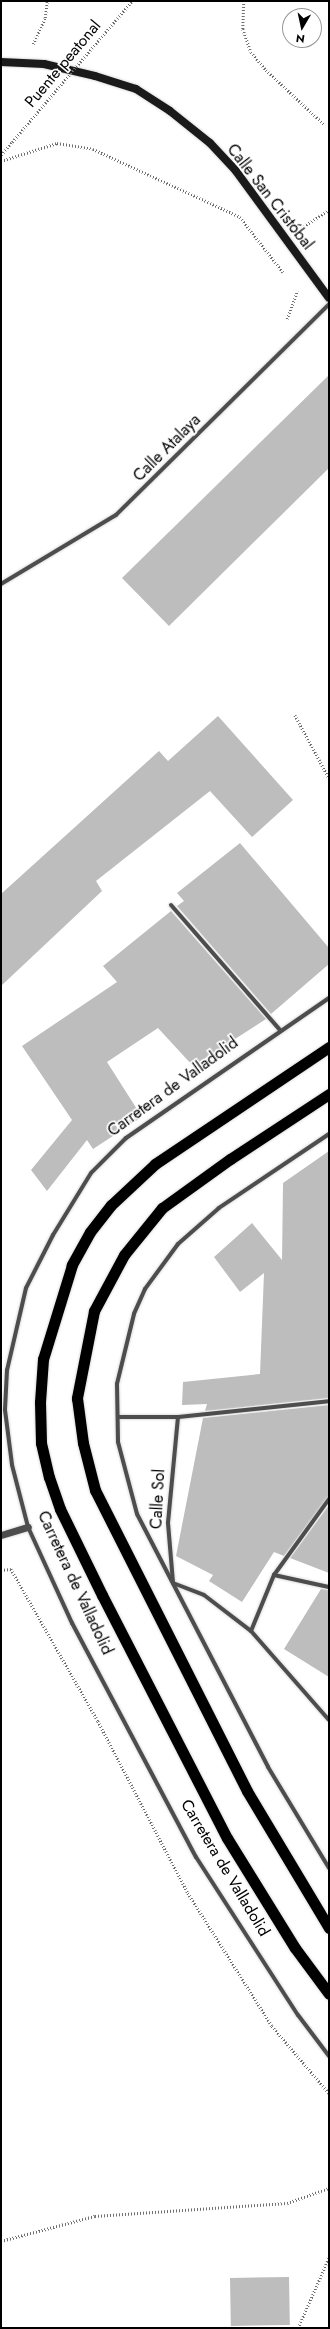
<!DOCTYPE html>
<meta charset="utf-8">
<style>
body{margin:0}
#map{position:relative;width:330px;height:2329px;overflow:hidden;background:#fff;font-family:Jost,sans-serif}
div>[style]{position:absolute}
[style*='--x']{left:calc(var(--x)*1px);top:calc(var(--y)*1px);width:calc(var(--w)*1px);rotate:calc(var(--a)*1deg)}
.building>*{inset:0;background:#bdbdbd;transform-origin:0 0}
.path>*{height:2.5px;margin-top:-1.25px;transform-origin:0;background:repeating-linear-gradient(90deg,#6f6f6f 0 1px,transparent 0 3px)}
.roads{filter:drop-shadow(0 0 1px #dbdbdb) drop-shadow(0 0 1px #dbdbdb)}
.minor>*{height:4px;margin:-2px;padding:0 2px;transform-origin:2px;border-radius:2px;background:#4d4d4d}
.tertiary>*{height:7px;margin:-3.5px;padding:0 3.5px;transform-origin:3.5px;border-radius:3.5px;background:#4d4d4d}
.secondary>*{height:8px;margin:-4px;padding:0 4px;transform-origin:4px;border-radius:4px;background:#1a1a1a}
.trunk>*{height:11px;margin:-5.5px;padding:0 5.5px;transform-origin:5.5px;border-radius:5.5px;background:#000}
.path-bridge>*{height:2.5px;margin-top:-1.25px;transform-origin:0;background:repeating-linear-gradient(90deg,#6f6f6f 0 1px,transparent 0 3px)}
span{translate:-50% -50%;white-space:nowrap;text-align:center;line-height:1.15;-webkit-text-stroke:3.5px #fff;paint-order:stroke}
.street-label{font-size:16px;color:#000}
.frame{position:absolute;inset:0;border:2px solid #000;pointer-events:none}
.north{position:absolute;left:282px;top:8px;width:40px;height:40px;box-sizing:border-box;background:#fff;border:1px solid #999;border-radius:50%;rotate:189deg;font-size:11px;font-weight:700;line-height:16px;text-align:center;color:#000}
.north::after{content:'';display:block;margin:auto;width:14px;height:18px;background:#000;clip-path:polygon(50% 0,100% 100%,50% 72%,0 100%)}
</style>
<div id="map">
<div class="building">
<i style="clip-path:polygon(329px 375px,329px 468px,169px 626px,122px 578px)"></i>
<i style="clip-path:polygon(218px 716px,293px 800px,252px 837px,210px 791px,96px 881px,102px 891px,1px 986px,1px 894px,159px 751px,168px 761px)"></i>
<i style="clip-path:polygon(240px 843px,329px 948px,329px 964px,271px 1014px,177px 906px,184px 901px,177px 893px)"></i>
<i style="clip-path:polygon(171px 911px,266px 1019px,193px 1066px,158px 1028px,107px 1062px,142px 1117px,93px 1149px,87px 1140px,47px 1191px,31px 1170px,72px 1120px,22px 1046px,117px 982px,103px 966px)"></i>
<i style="clip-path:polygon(329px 1151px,329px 1398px,205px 1411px,207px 1404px,182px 1405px,183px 1382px,260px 1374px,264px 1273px,240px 1292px,214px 1257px,252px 1223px,282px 1260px,283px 1183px)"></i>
<i style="clip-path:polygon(329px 1405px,329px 1496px,284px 1556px,274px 1552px,242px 1602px,209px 1581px,213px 1575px,176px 1556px,203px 1418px)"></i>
<i style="clip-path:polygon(329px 1505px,329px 1573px,290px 1558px)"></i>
<i style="clip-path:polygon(321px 1589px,329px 1590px,329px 1677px,284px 1649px)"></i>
<i style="left:289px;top:2277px;width:48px;height:59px;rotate:89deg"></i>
</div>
<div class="path">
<i style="--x:244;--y:1;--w:28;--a:92"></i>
<i style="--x:243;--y:29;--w:24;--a:71"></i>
<i style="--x:251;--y:52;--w:23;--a:50"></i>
<i style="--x:266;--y:70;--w:79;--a:43"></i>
<i style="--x:33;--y:44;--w:29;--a:-65"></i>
<i style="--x:45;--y:18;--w:17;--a:-83"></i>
<i style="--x:1;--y:155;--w:17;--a:-50"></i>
<i style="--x:1;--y:161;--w:59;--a:-17.8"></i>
<i style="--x:57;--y:143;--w:36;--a:9"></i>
<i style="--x:93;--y:149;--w:162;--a:24.8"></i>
<i style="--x:240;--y:217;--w:70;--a:52"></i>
<i style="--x:301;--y:228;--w:33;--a:-33"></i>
<i style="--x:287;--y:319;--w:30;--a:-70"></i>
<i style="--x:295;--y:715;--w:72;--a:61.6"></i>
<i style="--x:1;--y:1570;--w:10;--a:-6"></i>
<i style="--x:11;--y:1569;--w:175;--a:60.2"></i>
<i style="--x:98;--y:1721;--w:194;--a:62.4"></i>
<i style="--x:188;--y:1893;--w:157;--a:57.7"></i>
<i style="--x:272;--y:2026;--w:88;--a:49.6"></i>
<i style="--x:1;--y:2241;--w:97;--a:-14.9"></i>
<i style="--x:95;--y:2216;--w:192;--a:-3.9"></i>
<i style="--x:287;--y:2203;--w:45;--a:-19.7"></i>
<i style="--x:298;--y:2328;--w:77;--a:-66.4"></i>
</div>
<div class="roads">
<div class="minor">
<i style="--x:1;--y:584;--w:134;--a:-31"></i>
<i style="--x:116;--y:515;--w:300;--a:-44.7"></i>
<i style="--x:171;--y:905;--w:166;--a:48.9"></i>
<i style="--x:329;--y:998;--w:247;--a:145.4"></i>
<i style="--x:126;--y:1138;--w:49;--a:135"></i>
<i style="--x:91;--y:1173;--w:73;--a:121.5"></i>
<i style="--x:53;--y:1235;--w:59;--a:117"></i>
<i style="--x:26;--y:1288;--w:84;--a:103"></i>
<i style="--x:7;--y:1370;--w:40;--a:92.9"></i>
<i style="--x:5;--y:1410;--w:55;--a:82.7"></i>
<i style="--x:12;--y:1465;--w:64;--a:75.5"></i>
<i style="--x:28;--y:1527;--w:106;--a:65.4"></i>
<i style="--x:72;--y:1623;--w:265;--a:62.1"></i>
<i style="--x:196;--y:1857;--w:188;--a:57.2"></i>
<i style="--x:298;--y:2015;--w:51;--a:52.9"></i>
<i style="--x:329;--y:1134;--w:133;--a:146.1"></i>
<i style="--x:219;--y:1208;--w:55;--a:138.7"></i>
<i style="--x:178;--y:1244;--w:56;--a:126.3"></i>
<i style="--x:145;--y:1289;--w:27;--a:114"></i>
<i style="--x:134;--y:1314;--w:72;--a:103.7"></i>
<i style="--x:117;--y:1384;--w:58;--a:89"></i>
<i style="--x:118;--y:1442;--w:74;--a:75.2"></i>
<i style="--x:137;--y:1514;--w:285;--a:62.6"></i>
<i style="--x:268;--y:1767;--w:118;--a:58.9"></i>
<i style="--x:118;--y:1417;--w:60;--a:0"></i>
<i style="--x:178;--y:1417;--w:152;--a:-6"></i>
<i style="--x:178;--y:1417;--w:106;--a:95.4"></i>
<i style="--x:168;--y:1523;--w:60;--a:85.2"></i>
<i style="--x:173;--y:1583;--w:33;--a:21"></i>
<i style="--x:204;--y:1595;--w:59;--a:37.5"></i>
<i style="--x:251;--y:1631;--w:118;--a:48.8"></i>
<i style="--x:274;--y:1575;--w:56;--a:12.3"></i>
<i style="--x:251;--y:1631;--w:61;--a:-67.7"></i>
<i style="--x:274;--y:1575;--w:94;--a:-54.1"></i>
</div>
<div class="tertiary">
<i style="--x:1;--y:1535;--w:28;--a:-17"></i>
</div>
<div class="secondary">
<i style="--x:1;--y:62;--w:43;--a:2.7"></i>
<i style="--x:44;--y:64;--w:52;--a:13.2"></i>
<i style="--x:95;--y:76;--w:43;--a:17.6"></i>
<i style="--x:136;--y:89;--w:40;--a:32.9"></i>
<i style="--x:170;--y:111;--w:51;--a:38.7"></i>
<i style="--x:210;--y:143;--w:38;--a:47"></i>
<i style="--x:236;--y:171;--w:157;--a:53.8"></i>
</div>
<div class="trunk">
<i style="--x:329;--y:1047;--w:210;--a:146.1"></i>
<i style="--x:155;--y:1164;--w:60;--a:137"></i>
<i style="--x:111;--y:1205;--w:34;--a:128"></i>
<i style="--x:90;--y:1232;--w:38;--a:119"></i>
<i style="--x:72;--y:1265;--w:98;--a:107.1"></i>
<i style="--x:43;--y:1359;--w:43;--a:94"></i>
<i style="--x:40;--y:1402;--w:41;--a:88.6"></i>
<i style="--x:41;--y:1443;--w:35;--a:77"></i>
<i style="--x:49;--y:1477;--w:34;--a:71"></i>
<i style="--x:60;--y:1509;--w:96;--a:64"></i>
<i style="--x:102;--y:1595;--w:273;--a:62.8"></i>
<i style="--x:227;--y:1838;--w:129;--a:58.3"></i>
<i style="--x:295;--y:1948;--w:57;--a:53.5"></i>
<i style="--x:329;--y:1094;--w:118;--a:146.7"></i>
<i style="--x:230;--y:1159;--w:84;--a:144.2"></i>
<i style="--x:162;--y:1208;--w:60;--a:129"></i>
<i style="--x:124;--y:1255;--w:64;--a:118.2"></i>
<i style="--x:94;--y:1311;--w:89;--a:101.1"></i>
<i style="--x:77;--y:1398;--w:45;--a:82.4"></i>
<i style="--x:83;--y:1443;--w:49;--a:75.7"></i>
<i style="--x:95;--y:1490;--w:337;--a:63.2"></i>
<i style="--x:247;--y:1791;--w:160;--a:59.1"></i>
</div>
</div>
<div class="path-bridge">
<i style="--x:12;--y:142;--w:185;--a:-49.6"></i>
</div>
<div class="street-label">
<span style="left:63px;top:64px;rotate:-50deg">Puente peatonal</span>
<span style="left:270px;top:197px;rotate:52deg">Calle San Cristóbal</span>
<span style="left:167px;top:448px;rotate:-45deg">Calle Atalaya</span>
<span style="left:173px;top:1087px;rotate:-36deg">Carretera de Valladolid</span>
<span style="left:158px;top:1499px;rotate:-87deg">Calle Sol</span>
<span style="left:75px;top:1583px;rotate:65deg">Carretera de Valladolid</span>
<span style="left:225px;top:1868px;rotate:59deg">Carretera de Valladolid</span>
</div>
<div class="frame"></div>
<div class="north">N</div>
</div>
